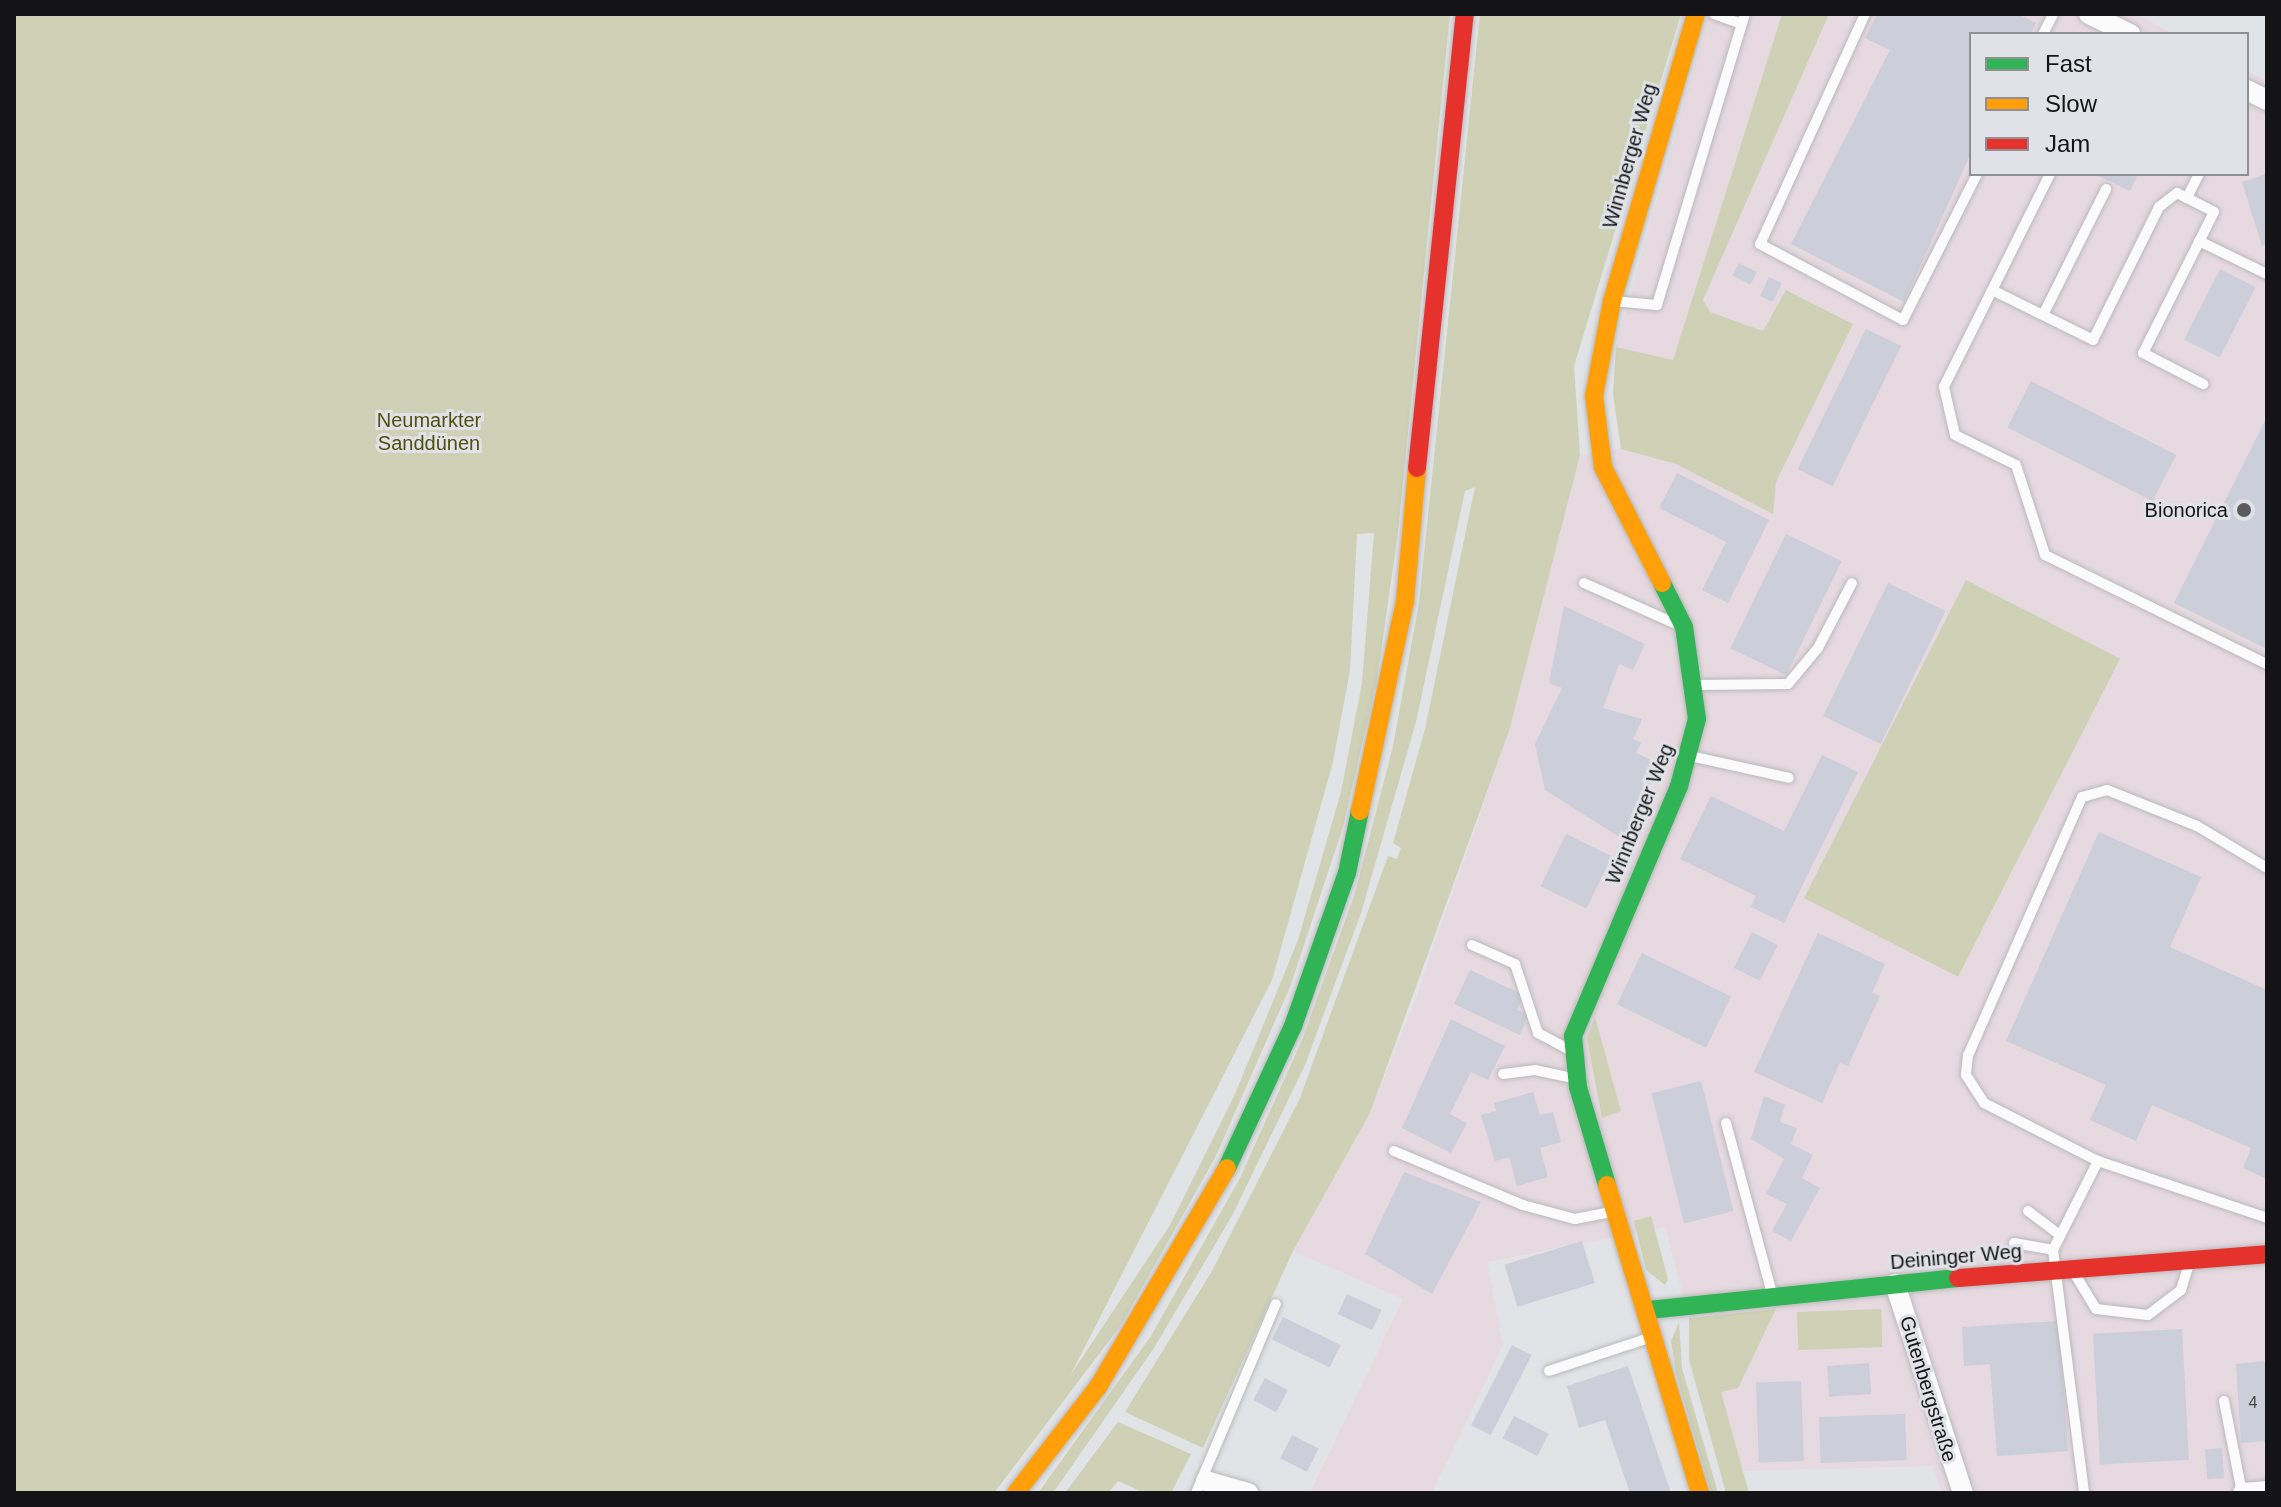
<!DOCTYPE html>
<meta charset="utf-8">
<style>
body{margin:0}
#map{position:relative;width:2281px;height:1507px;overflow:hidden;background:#e2e3e6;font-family:Arial,sans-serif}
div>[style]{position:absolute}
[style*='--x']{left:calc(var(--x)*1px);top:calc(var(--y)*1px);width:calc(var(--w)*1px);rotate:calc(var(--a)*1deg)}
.commercial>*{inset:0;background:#e6d9df}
.green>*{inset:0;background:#ced1b5;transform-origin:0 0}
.building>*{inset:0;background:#ccceda;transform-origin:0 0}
.roads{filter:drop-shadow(0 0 2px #b8b9bb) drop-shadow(0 0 2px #b8b9bb)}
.lane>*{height:10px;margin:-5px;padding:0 5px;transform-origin:5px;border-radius:5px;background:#fbfbfb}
.street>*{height:20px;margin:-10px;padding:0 10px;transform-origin:10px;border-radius:10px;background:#fbfbfb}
.fast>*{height:18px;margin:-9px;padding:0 9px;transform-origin:9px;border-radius:9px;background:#30b455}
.slow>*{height:18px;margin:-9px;padding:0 9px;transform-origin:9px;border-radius:9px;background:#ff9f0a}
.jam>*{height:18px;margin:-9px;padding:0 9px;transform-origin:9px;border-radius:9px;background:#e5322d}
.dots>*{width:22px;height:22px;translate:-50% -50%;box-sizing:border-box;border:4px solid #e0e2e8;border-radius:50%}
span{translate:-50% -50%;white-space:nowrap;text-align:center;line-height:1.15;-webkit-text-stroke:6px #e0e2e8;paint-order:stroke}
.number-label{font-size:16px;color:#45464a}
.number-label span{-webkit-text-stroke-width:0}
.street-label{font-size:20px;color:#141416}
.park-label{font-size:20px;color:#4f510e}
.poi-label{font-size:20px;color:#141416}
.right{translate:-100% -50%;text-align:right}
.frame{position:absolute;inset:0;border:16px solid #141416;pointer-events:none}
.legend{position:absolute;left:1969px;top:32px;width:280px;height:144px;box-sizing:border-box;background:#e0e2e8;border:2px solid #8e9094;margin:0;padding:10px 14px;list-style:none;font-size:24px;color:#141416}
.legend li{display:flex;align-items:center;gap:16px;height:40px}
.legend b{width:40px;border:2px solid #8e9094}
</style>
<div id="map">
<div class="commercial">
<i style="clip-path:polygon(1709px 14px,1782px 14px,1673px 360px,1616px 347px)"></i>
<i style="clip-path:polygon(1829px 14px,2135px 14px,2174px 34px,1971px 34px,1971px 174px,2247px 174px,2247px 71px,2267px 81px,2267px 1493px,1942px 1493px,1933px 1466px,1743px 1471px,1721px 1391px,1738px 1388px,1775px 1309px,1689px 1318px,1665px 1227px,1487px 1262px,1503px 1345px,1432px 1493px,1310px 1493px,1403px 1299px,1293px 1251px,1370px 1113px,1416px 998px,1509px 731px,1580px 455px,1621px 449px,1676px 464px,1773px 514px,1776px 482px,1853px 324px,1786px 290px,1763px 331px,1710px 312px,1703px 300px)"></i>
</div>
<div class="green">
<i style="clip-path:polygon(evenodd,14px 14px,1450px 14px,1398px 532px,1377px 680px,1343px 827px,1290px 987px,1215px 1158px,1121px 1325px,994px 1493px,14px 1493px,14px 14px,1374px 533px,1362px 683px,1341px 792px,1298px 940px,1235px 1094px,1170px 1225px,1070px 1376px,1272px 980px,1333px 762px,1350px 670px,1357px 534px,1374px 533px)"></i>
<i style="clip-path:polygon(1480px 14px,1681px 14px,1574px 366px,1580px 455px,1509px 731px,1370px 1113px,1293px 1251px,1203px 1448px,1125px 1412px,1212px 1271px,1300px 1098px,1388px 856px,1397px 859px,1401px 848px,1393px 843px,1425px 729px,1475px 487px,1465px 491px,1416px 722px,1361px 913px,1305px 1065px,1233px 1214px,1154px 1348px,1053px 1493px,1038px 1493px,1151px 1336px,1240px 1178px,1302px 1040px,1355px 893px,1393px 746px,1419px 603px)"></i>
<i style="clip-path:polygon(1782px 14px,1829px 14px,1703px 300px,1710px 312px,1763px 331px,1786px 290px,1853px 324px,1776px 482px,1773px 514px,1676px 464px,1621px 449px,1613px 395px,1616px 347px,1673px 360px)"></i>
<i style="left:1966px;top:580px;width:173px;height:357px;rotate:27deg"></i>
<i style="clip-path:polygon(1595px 1017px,1621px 1111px,1602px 1118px,1587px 1038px)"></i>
<i style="clip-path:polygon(1651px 1216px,1668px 1279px,1665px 1285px,1646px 1270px,1634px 1221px)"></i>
<i style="clip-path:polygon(1776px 1309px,1738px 1388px,1721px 1392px,1749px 1493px,1726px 1493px,1689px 1360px,1689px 1318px)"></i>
<i style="left:1881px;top:1309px;width:38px;height:84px;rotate:88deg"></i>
<i style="clip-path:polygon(1679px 1322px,1682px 1368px,1718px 1493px,1711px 1493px,1676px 1373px,1671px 1341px)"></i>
<i style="clip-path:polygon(1118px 1422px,1191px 1454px,1171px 1493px,1145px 1493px,1118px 1481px,1108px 1493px,1065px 1493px)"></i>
</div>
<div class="building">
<i style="clip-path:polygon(1877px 14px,2018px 14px,2036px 23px,2031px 34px,1971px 34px,1971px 153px,1904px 302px,1791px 244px,1890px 50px,1865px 38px)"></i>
<i style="clip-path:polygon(2094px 174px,2138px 174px,2130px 191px)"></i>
<i style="clip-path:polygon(2267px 174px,2267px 244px,2262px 246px,2242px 182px)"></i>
<i style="left:1739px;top:263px;width:20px;height:14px;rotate:27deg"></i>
<i style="left:2220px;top:269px;width:40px;height:79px;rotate:27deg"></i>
<i style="left:1769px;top:277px;width:14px;height:21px;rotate:25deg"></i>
<i style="left:1866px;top:329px;width:39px;height:156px;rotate:26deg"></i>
<i style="left:2031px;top:381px;width:163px;height:52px;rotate:27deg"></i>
<i style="clip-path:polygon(2267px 417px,2267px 649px,2174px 603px)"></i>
<i style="clip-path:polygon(1677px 473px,1769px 520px,1728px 603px,1702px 590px,1726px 542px,1659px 508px)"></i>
<i style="left:1786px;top:534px;width:62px;height:127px;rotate:26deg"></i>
<i style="left:1888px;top:583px;width:64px;height:148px;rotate:26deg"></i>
<i style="clip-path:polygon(1564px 606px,1645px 644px,1633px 670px,1619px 664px,1603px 708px,1642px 719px,1633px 739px,1641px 743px,1636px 753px,1660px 764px,1624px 840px,1545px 790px,1535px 744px,1562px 688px,1549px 683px)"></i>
<i style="clip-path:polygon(1822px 755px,1858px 772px,1784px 923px,1751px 907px,1756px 896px,1680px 859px,1711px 796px,1784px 831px)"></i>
<i style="clip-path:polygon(2099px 832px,2201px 877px,2170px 947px,2267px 990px,2267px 1179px,2243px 1168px,2251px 1148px,2152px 1105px,2136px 1141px,2090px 1120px,2106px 1085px,2006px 1041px)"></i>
<i style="left:1566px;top:834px;width:51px;height:58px;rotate:26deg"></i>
<i style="left:1752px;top:932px;width:29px;height:40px;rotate:27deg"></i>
<i style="clip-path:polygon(1818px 933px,1885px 964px,1872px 993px,1880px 996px,1848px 1066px,1840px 1063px,1822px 1103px,1754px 1072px)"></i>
<i style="left:1642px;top:953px;width:99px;height:57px;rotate:26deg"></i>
<i style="clip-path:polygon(1470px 970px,1524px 995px,1517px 1010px,1528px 1015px,1520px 1035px,1454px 1004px)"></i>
<i style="clip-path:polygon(1451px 1019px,1505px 1046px,1488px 1080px,1471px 1072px,1450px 1114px,1467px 1123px,1451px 1153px,1402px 1128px)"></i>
<i style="left:1701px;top:1081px;width:134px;height:51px;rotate:76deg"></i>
<i style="clip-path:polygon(1533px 1092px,1540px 1115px,1553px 1112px,1561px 1142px,1540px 1148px,1548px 1177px,1517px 1186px,1509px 1157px,1495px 1161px,1481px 1115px,1496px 1111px,1494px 1103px)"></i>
<i style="clip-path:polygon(1764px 1096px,1785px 1105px,1780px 1122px,1797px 1128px,1791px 1144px,1813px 1155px,1802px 1178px,1820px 1188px,1791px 1241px,1772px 1231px,1787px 1204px,1766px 1194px,1784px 1159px,1751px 1139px)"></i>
<i style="clip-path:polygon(1404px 1172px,1481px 1202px,1432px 1294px,1365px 1254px)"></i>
<i style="left:1582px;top:1241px;width:44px;height:81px;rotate:73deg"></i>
<i style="left:1347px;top:1294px;width:38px;height:22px;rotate:25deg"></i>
<i style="left:1283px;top:1317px;width:64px;height:25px;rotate:26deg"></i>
<i style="clip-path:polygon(2059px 1321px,2068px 1451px,1997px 1456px,1990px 1364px,1964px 1366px,1962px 1327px)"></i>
<i style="left:2182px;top:1329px;width:131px;height:89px;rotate:87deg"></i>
<i style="left:1512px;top:1345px;width:22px;height:90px;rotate:27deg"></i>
<i style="clip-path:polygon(2267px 1361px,2267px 1441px,2241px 1443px,2236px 1364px)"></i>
<i style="left:1869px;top:1363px;width:31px;height:42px;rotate:86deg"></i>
<i style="clip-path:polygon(1628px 1366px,1642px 1407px,1671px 1493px,1630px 1493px,1605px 1420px,1579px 1428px,1567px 1386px)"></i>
<i style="left:1265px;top:1378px;width:26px;height:25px;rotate:28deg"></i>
<i style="left:1801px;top:1381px;width:80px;height:45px;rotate:88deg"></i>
<i style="left:1905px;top:1414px;width:46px;height:86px;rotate:88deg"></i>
<i style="left:1514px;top:1416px;width:39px;height:25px;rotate:27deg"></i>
<i style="left:1292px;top:1435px;width:30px;height:26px;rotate:27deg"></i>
<i style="left:2222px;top:1448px;width:30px;height:17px;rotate:86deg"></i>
</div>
<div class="roads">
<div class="lane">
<i style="--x:1714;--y:14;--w:29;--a:20"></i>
<i style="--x:1865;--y:14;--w:253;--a:114.5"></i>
<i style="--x:1760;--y:244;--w:162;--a:28"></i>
<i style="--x:1903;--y:320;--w:164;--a:-63.1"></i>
<i style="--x:2043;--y:34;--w:22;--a:-63"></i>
<i style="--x:2050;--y:174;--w:238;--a:116.5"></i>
<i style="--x:1944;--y:387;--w:49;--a:77.1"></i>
<i style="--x:1955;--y:435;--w:68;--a:26.2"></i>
<i style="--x:2016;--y:465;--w:95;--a:72.1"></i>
<i style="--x:2045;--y:555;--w:247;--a:26.2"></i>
<i style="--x:2199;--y:174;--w:27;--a:117"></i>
<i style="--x:2187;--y:198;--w:30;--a:27"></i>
<i style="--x:2214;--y:212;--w:158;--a:116.7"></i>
<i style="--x:2143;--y:353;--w:68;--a:27.3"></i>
<i style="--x:2199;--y:241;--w:76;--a:25.9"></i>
<i style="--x:1992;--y:290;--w:113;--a:26.3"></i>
<i style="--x:2093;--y:340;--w:148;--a:-63.6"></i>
<i style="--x:2159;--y:207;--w:23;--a:-38"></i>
<i style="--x:2177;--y:193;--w:11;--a:27"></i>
<i style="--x:1613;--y:301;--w:44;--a:5.2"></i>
<i style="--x:1657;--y:305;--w:304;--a:-73.2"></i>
<i style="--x:2043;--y:315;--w:141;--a:-63.4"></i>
<i style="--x:1584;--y:583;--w:98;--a:24"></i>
<i style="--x:1695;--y:685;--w:93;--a:-0.6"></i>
<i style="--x:1788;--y:684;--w:47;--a:-50.2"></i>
<i style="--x:1818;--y:648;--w:73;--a:-62.4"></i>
<i style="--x:1690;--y:756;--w:101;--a:12.5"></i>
<i style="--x:2267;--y:868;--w:82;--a:-149"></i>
<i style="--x:2197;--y:826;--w:97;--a:-158.2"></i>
<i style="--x:2107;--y:790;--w:26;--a:164"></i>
<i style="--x:2082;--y:797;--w:282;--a:113.8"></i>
<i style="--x:1968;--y:1055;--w:20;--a:96"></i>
<i style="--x:1966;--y:1075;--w:33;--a:57"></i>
<i style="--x:1984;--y:1103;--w:128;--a:27"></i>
<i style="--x:2098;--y:1161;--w:178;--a:18.6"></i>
<i style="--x:1472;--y:945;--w:47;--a:23.8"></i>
<i style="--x:1515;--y:964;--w:73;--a:71.6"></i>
<i style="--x:1538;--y:1033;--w:38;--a:28"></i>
<i style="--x:1503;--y:1074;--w:32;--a:-7"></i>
<i style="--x:1535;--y:1070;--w:40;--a:12"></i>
<i style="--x:1726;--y:1123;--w:173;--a:74.9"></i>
<i style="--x:1394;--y:1151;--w:140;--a:22.7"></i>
<i style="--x:1523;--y:1205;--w:54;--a:15.1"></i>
<i style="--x:1575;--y:1219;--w:38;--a:-11"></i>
<i style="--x:2028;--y:1211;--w:38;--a:37"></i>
<i style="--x:2014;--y:1243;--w:40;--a:10"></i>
<i style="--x:2053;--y:1250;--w:245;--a:82.7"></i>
<i style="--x:2053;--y:1250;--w:100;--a:-63.2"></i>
<i style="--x:2073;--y:1271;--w:44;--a:58.8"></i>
<i style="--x:2096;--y:1309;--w:52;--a:6.6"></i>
<i style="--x:2148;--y:1315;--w:41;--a:-37.1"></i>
<i style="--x:2181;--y:1290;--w:27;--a:-73"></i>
<i style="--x:1549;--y:1371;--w:105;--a:-18.3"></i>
<i style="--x:2224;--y:1401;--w:94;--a:78.9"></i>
<i style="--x:1196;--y:1493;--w:205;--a:-67.1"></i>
</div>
<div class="street">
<i style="--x:2089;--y:14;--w:46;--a:26"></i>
<i style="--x:2247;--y:90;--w:22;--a:27"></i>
<i style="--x:1895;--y:1284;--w:220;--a:72"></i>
<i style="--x:1206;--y:1481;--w:44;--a:15.9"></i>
<i style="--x:2243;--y:1493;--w:24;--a:-5"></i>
</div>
<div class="fast">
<i style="--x:1227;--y:1168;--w:157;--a:-65.1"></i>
<i style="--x:1293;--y:1026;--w:162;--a:-70.6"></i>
<i style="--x:1347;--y:873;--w:63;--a:-78.2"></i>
<i style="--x:1607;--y:1185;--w:102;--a:-106.5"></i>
<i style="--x:1578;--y:1087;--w:51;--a:-95.6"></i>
<i style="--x:1573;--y:1036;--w:272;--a:-67"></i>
<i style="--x:1679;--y:786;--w:69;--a:-75"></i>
<i style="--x:1697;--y:719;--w:93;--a:-98"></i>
<i style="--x:1684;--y:627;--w:49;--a:-116.6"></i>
<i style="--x:1648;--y:1310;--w:312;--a:-5.9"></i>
</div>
<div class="slow">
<i style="--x:1662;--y:583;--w:130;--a:-117"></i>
<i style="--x:1603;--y:467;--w:72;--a:-97.2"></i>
<i style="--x:1594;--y:396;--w:97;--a:-79.3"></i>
<i style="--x:1612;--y:301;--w:299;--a:-73.7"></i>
<i style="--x:1360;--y:811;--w:215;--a:-77.9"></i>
<i style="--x:1405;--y:601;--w:134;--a:-84.8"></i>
<i style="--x:1607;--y:1185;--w:322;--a:73.2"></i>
<i style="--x:1016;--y:1493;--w:134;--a:-52.3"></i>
<i style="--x:1098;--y:1387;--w:254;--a:-59.5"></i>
</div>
<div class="jam">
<i style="--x:1417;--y:468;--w:457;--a:-84"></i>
<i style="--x:1958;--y:1278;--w:310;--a:-4.4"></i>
</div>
</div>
<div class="dots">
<i style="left:2244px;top:510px;background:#5c5c5f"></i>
</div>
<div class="number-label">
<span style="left:2253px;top:1403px">4</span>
</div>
<div class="street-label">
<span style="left:1630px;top:156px;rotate:-74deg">Winnberger Weg</span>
<span style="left:1640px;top:814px;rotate:-68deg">Winnberger Weg</span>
<span style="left:1956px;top:1257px;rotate:-5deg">Deininger Weg</span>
<span style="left:1928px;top:1389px;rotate:73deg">Gutenbergstraße</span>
</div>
<div class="park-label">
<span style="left:429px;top:432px">Neumarkter<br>Sanddünen</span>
</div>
<div class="poi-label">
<span class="right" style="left:2228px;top:510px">Bionorica</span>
</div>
<div class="frame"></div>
<ul class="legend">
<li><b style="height:10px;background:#30b455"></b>Fast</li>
<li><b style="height:10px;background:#ff9f0a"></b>Slow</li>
<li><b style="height:10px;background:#e5322d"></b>Jam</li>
</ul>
</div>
